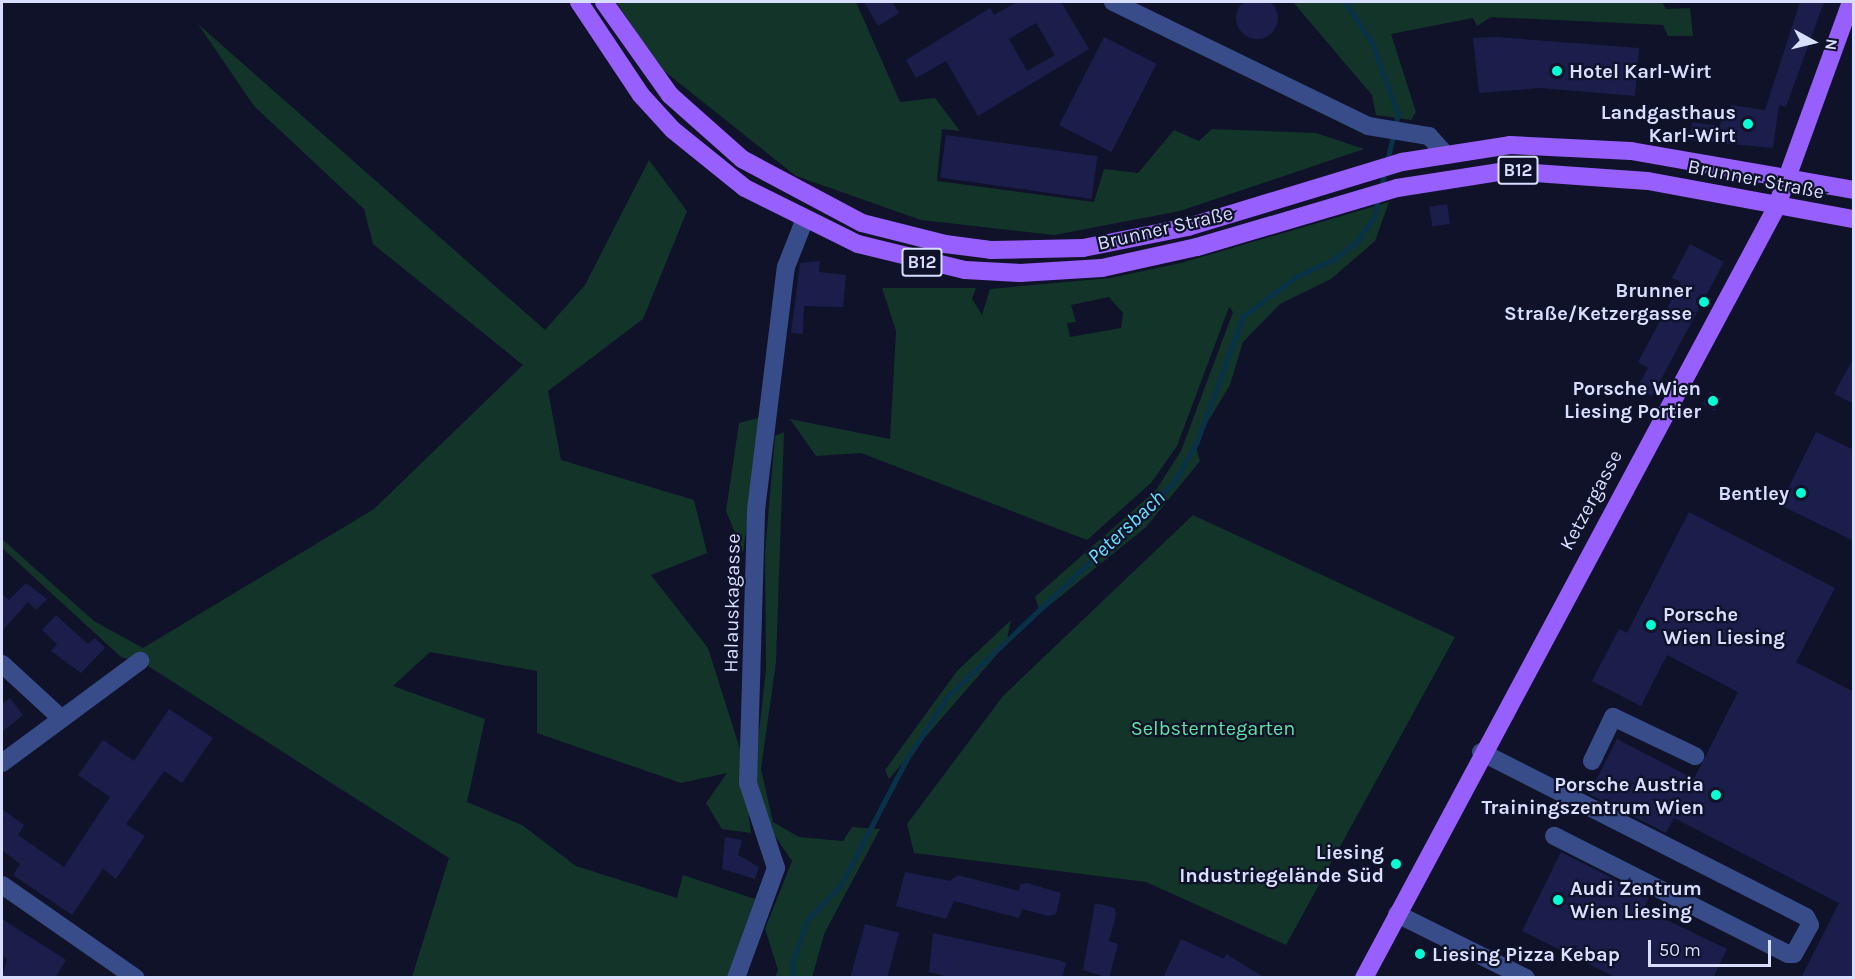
<!DOCTYPE html>
<meta charset="utf-8">
<style>
body{margin:0}
#map{position:relative;width:1855px;height:979px;overflow:hidden;background:#0f1229;font-family:Karla,sans-serif}
div>[style]{position:absolute}
[style*='--x']{left:calc(var(--x)*1px);top:calc(var(--y)*1px);width:calc(var(--w)*1px);rotate:calc(var(--a)*1deg)}
.green>*{inset:0;background:#123429}
.stream>*{height:5px;margin:-2.5px;padding:0 2.5px;transform-origin:2.5px;border-radius:2.5px;background:#093249}
.building>*{inset:0;background:#1b1e4b;transform-origin:0 0}
.round{border-radius:50%}
.minor>*{height:18px;margin:-9px;padding:0 9px;transform-origin:9px;border-radius:9px;background:#394c8a}
.major>*{height:18px;margin:-9px;padding:0 9px;transform-origin:9px;border-radius:9px;background:#985fff}
.dots>*{width:16px;height:16px;translate:-50% -50%;box-sizing:border-box;border:3px solid #0f1229;border-radius:50%}
span{translate:-50% -50%;white-space:nowrap;text-align:center;line-height:1.15;-webkit-text-stroke:4.5px #0f1229;paint-order:stroke}
.shield-label span{padding:2px 4px;background:#0f1229;border:2px solid;border-radius:4px;-webkit-text-stroke-width:0}
.shield-label{font-size:18px;color:#d8deff;font-weight:700}
.poi-label{font-size:20px;color:#d8deff;font-weight:700}
.left{translate:0 -50%;text-align:left}
.right{translate:-100% -50%;text-align:right}
.street-label{font-size:20px;color:#d8deff}
.park-label{font-size:20px;color:#5ee59f}
.water-label{font-size:21px;color:#66e1ff;font-style:italic}
.frame{position:absolute;inset:0;border:3px solid #d8deff;pointer-events:none}
.north{position:absolute;left:1783px;top:12px;width:60px;height:60px;-webkit-text-stroke:4px #0f1229;paint-order:stroke;rotate:98deg;font-size:16px;font-weight:700;line-height:24px;text-align:center;color:#d8deff}
.north::after{content:'';display:block;margin:auto;width:21px;height:27px;background:#d8deff;clip-path:polygon(50% 0,100% 100%,50% 72%,0 100%)}
.scale{position:absolute;left:1648px;top:940px;width:123px;height:27px;box-sizing:border-box;border:3px solid #d8deff;border-top:0;padding-left:8px;font-size:18px;line-height:21px;white-space:nowrap;color:#d8deff;-webkit-text-stroke:4px #0f1229;paint-order:stroke}
</style>
<div id="map">
<div class="green">
<i style="clip-path:polygon(616px 2px,856px 2px,900px 102px,935px 98px,960px 131px,942px 129px,937px 181px,1094px 202px,1104px 169px,1138px 173px,1174px 130px,1199px 141px,1212px 129px,1316px 133px,1364px 149px,1180px 211px,1054px 235px,921px 220px,796px 176px,659px 67px)"></i>
<i style="clip-path:polygon(1293px 2px,1662px 2px,1666px 9px,1690px 8px,1693px 36px,1668px 36px,1663px 25px,1491px 17px,1477px 26px,1473px 18px,1391px 34px,1416px 112px,1411px 120px,1376px 115px,1372px 95px)"></i>
<i style="clip-path:polygon(198px 24px,545px 330px,585px 285px,649px 160px,687px 211px,643px 319px,548px 391px,561px 460px,694px 500px,707px 553px,651px 575px,708px 648px,740px 749px,751px 833px,722px 829px,706px 803px,727px 773px,681px 783px,537px 733px,537px 671px,430px 652px,393px 686px,485px 719px,467px 802px,522px 825px,576px 866px,677px 898px,683px 875px,755px 899px,727px 977px,412px 977px,449px 858px,148px 666px,121px 657px,2px 548px,2px 539px,94px 621px,143px 648px,374px 509px,523px 365px,373px 244px,364px 209px,254px 106px)"></i>
<i style="clip-path:polygon(evenodd,1389px 202px,1375px 241px,1331px 279px,1280px 304px,1243px 342px,1230px 385px,1195px 443px,1200px 461px,1146px 527px,1040px 613px,1035px 597px,1156px 490px,1181px 451px,1233px 312px,1229px 307px,1177px 446px,1151px 483px,1087px 540px,861px 453px,816px 456px,790px 419px,890px 439px,896px 331px,882px 288px,976px 288px,972px 299px,982px 315px,990px 289px,1110px 278px,1181px 263px,1389px 202px,1109px 297px,1123px 313px,1121px 328px,1070px 337px,1067px 323px,1076px 322px,1071px 305px,1109px 297px)"></i>
<i style="clip-path:polygon(762px 417px,743px 553px,726px 511px,739px 423px)"></i>
<i style="clip-path:polygon(784px 432px,776px 662px,761px 769px,773px 822px,799px 837px,843px 841px,852px 827px,880px 829px,825px 932px,812px 977px,775px 977px,778px 970px,765px 929px,792px 861px,766px 823px,753px 786px,766px 669px,765px 553px,775px 436px)"></i>
<i style="clip-path:polygon(1193px 515px,1455px 637px,1286px 945px,1146px 882px,914px 853px,907px 824px,1003px 696px)"></i>
<i style="clip-path:polygon(1011px 620px,1006px 644px,889px 779px,885px 770px,957px 671px)"></i>
</div>
<div class="stream">
<i style="--x:794;--y:978;--w:14;--a:-98"></i>
<i style="--x:792;--y:964;--w:46;--a:-71.2"></i>
<i style="--x:807;--y:920;--w:47;--a:-45.9"></i>
<i style="--x:840;--y:886;--w:140;--a:-62.3"></i>
<i style="--x:905;--y:762;--w:77;--a:-57.1"></i>
<i style="--x:947;--y:697;--w:311;--a:-43.4"></i>
<i style="--x:1173;--y:483;--w:45;--a:-59.5"></i>
<i style="--x:1196;--y:444;--w:136;--a:-69.8"></i>
<i style="--x:1243;--y:316;--w:67;--a:-36.5"></i>
<i style="--x:1297;--y:276;--w:41;--a:-24.7"></i>
<i style="--x:1334;--y:259;--w:28;--a:-38"></i>
<i style="--x:1356;--y:242;--w:31;--a:-54"></i>
<i style="--x:1374;--y:217;--w:106;--a:-76.9"></i>
<i style="--x:1398;--y:114;--w:76;--a:-110.1"></i>
<i style="--x:1372;--y:43;--w:49;--a:-123.4"></i>
</div>
<div class="building">
<i class="round" style="left:1236px;top:-3px;width:42px;height:42px"></i>
<i style="clip-path:polygon(864px 2px,892px 2px,899px 13px,878px 26px)"></i>
<i style="clip-path:polygon(evenodd,1017px 2px,1061px 2px,1089px 49px,978px 116px,946px 61px,916px 78px,906px 60px,990px 8px,994px 15px,1017px 2px,1036px 23px,1055px 55px,1027px 71px,1009px 39px,1036px 23px)"></i>
<i style="clip-path:polygon(1800px 2px,1824px 2px,1786px 107px,1779px 105px,1773px 148px,1689px 140px,1692px 122px,1720px 126px,1722px 112px,1730px 113px,1731px 105px,1765px 110px)"></i>
<i style="left:1104px;top:37px;width:59px;height:99px;rotate:27deg"></i>
<i style="clip-path:polygon(1496px 37px,1639px 48px,1635px 96px,1540px 88px,1479px 93px,1473px 38px)"></i>
<i style="left:946px;top:135px;width:153px;height:43px;rotate:8deg"></i>
<i style="left:1447px;top:204px;width:20px;height:18px;rotate:81deg"></i>
<i style="clip-path:polygon(1690px 244px,1724px 262px,1652px 396px,1637px 388px,1648px 368px,1638px 362px,1681px 282px,1672px 278px)"></i>
<i style="clip-path:polygon(820px 261px,819px 272px,846px 275px,843px 307px,804px 306px,803px 334px,791px 333px,800px 263px)"></i>
<i style="clip-path:polygon(1854px 357px,1854px 404px,1834px 394px)"></i>
<i style="left:1710px;top:391px;width:14px;height:15px;rotate:30deg"></i>
<i style="clip-path:polygon(1816px 432px,1854px 450px,1854px 541px,1780px 505px)"></i>
<i style="clip-path:polygon(1689px 512px,1835px 588px,1796px 662px,1854px 692px,1854px 978px,1801px 978px,1839px 903px,1674px 818px,1666px 833px,1589px 794px,1617px 739px,1694px 779px,1738px 692px,1667px 655px,1641px 706px,1592px 681px,1619px 629px,1627px 633px)"></i>
<i style="clip-path:polygon(26px 583px,47px 599px,36px 610px,28px 602px,2px 631px,2px 594px,9px 600px)"></i>
<i style="clip-path:polygon(56px 615px,88px 644px,95px 638px,105px 648px,81px 673px,51px 651px,57px 644px,42px 630px)"></i>
<i style="clip-path:polygon(10px 698px,23px 715px,2px 732px,2px 704px)"></i>
<i style="clip-path:polygon(169px 709px,213px 738px,182px 783px,164px 771px,126px 824px,145px 836px,116px 879px,103px 869px,72px 915px,13px 875px,20px 864px,2px 850px,2px 809px,24px 825px,18px 835px,64px 867px,110px 797px,78px 775px,103px 740px,134px 761px)"></i>
<i style="clip-path:polygon(725px 837px,742px 840px,738px 855px,759px 867px,755px 879px,722px 869px)"></i>
<i style="clip-path:polygon(1561px 852px,1649px 897px,1644px 909px,1727px 949px,1713px 978px,1617px 978px,1522px 931px)"></i>
<i style="clip-path:polygon(905px 872px,950px 881px,958px 875px,1019px 891px,1020px 884px,1027px 883px,1061px 893px,1056px 914px,1049px 916px,1022px 909px,1019px 918px,954px 901px,946px 919px,896px 906px)"></i>
<i style="clip-path:polygon(1095px 903px,1115px 908px,1116px 915px,1109px 941px,1118px 944px,1109px 978px,1083px 970px)"></i>
<i style="clip-path:polygon(2px 919px,66px 960px,55px 978px,2px 978px,7px 959px,2px 955px)"></i>
<i style="clip-path:polygon(865px 924px,899px 933px,887px 978px,850px 978px)"></i>
<i style="clip-path:polygon(933px 933px,1059px 960px,1066px 963px,1062px 978px,952px 978px,929px 972px)"></i>
<i style="clip-path:polygon(1181px 939px,1224px 959px,1226px 954px,1265px 978px,1163px 978px)"></i>
</div>
<div class="minor">
<i style="--x:1113;--y:2;--w:284;--a:25.9"></i>
<i style="--x:1368;--y:126;--w:62;--a:9.3"></i>
<i style="--x:1429;--y:136;--w:24;--a:48"></i>
<i style="--x:2;--y:664;--w:80;--a:42.5"></i>
<i style="--x:1481;--y:752;--w:364;--a:26.9"></i>
<i style="--x:1806;--y:917;--w:9;--a:63"></i>
<i style="--x:1810;--y:925;--w:33;--a:119"></i>
<i style="--x:1794;--y:954;--w:6;--a:180"></i>
<i style="--x:1788;--y:954;--w:262;--a:-153.2"></i>
<i style="--x:1592;--y:761;--w:49;--a:-64.5"></i>
<i style="--x:1613;--y:717;--w:91;--a:25.4"></i>
<i style="--x:2;--y:763;--w:172;--a:-36.5"></i>
<i style="--x:2;--y:885;--w:163;--a:34.8"></i>
<i style="--x:1397;--y:914;--w:144;--a:26.4"></i>
<i style="--x:736;--y:978;--w:117;--a:-70"></i>
<i style="--x:776;--y:868;--w:89;--a:-108.2"></i>
<i style="--x:748;--y:783;--w:273;--a:-88.3"></i>
<i style="--x:756;--y:510;--w:245;--a:-83"></i>
<i style="--x:786;--y:267;--w:49;--a:-68.6"></i>
</div>
<div class="major">
<i style="--x:579;--y:2;--w:112;--a:56.3"></i>
<i style="--x:641;--y:95;--w:47;--a:47.6"></i>
<i style="--x:673;--y:130;--w:92;--a:38.9"></i>
<i style="--x:745;--y:188;--w:126;--a:26.4"></i>
<i style="--x:858;--y:244;--w:110;--a:13.7"></i>
<i style="--x:965;--y:270;--w:55;--a:3.1"></i>
<i style="--x:1020;--y:273;--w:82;--a:-3.5"></i>
<i style="--x:1102;--y:268;--w:97;--a:-12.5"></i>
<i style="--x:1197;--y:247;--w:209;--a:-16.4"></i>
<i style="--x:1397;--y:188;--w:109;--a:-8.9"></i>
<i style="--x:1505;--y:171;--w:143;--a:4"></i>
<i style="--x:1648;--y:181;--w:209;--a:10.5"></i>
<i style="--x:604;--y:2;--w:114;--a:54.6"></i>
<i style="--x:670;--y:95;--w:96;--a:41.6"></i>
<i style="--x:742;--y:159;--w:136;--a:28.1"></i>
<i style="--x:862;--y:223;--w:86;--a:14.2"></i>
<i style="--x:945;--y:244;--w:46;--a:7.4"></i>
<i style="--x:991;--y:250;--w:92;--a:-1.2"></i>
<i style="--x:1083;--y:248;--w:107;--a:-11.3"></i>
<i style="--x:1188;--y:227;--w:224;--a:-16.9"></i>
<i style="--x:1402;--y:162;--w:109;--a:-8.9"></i>
<i style="--x:1510;--y:145;--w:121;--a:2.8"></i>
<i style="--x:1631;--y:151;--w:226;--a:9.9"></i>
<i style="--x:1364;--y:978;--w:873;--a:-61.85"></i>
<i style="--x:1776;--y:208;--w:219;--a:-70"></i>
</div>
<div class="dots">
<i style="left:1557px;top:71px;background:#04ffd4"></i>
<i style="left:1748px;top:124px;background:#04ffd4"></i>
<i style="left:1704px;top:302px;background:#04ffd4"></i>
<i style="left:1713px;top:401px;background:#04ffd4"></i>
<i style="left:1801px;top:493px;background:#04ffd4"></i>
<i style="left:1651px;top:625px;background:#04ffd4"></i>
<i style="left:1716px;top:795px;background:#04ffd4"></i>
<i style="left:1396px;top:864px;background:#04ffd4"></i>
<i style="left:1558px;top:900px;background:#04ffd4"></i>
<i style="left:1420px;top:954px;background:#04ffd4"></i>
</div>
<div class="shield-label">
<span style="left:1518px;top:170px">B12</span>
<span style="left:922px;top:262px">B12</span>
</div>
<div class="poi-label">
<span class="left" style="left:1569px;top:71px">Hotel Karl-Wirt</span>
<span class="right" style="left:1736px;top:124px">Landgasthaus<br>Karl-Wirt</span>
<span class="right" style="left:1692px;top:302px">Brunner<br>Straße/Ketzergasse</span>
<span class="right" style="left:1701px;top:400px">Porsche Wien<br>Liesing Portier</span>
<span class="right" style="left:1789px;top:493px">Bentley</span>
<span class="left" style="left:1663px;top:626px">Porsche<br>Wien Liesing</span>
<span class="right" style="left:1704px;top:796px">Porsche Austria<br>Trainingszentrum Wien</span>
<span class="right" style="left:1384px;top:864px">Liesing<br>Industriegelände Süd</span>
<span class="left" style="left:1570px;top:900px">Audi Zentrum<br>Wien Liesing</span>
<span class="left" style="left:1432px;top:954px">Liesing Pizza Kebap</span>
</div>
<div class="street-label">
<span style="left:1756px;top:179px;rotate:11deg">Brunner Straße</span>
<span style="left:1165px;top:228px;rotate:-13deg">Brunner Straße</span>
<span style="left:1591px;top:500px;rotate:-62deg">Ketzergasse</span>
<span style="left:732px;top:603px;rotate:-89deg">Halauskagasse</span>
</div>
<div class="park-label">
<span style="left:1213px;top:728px">Selbsterntegarten</span>
</div>
<div class="water-label">
<span style="left:1126px;top:527px;rotate:-43deg">Petersbach</span>
</div>
<div class="frame"></div>
<div class="north">N</div>
<div class="scale">50 m</div>
</div>
